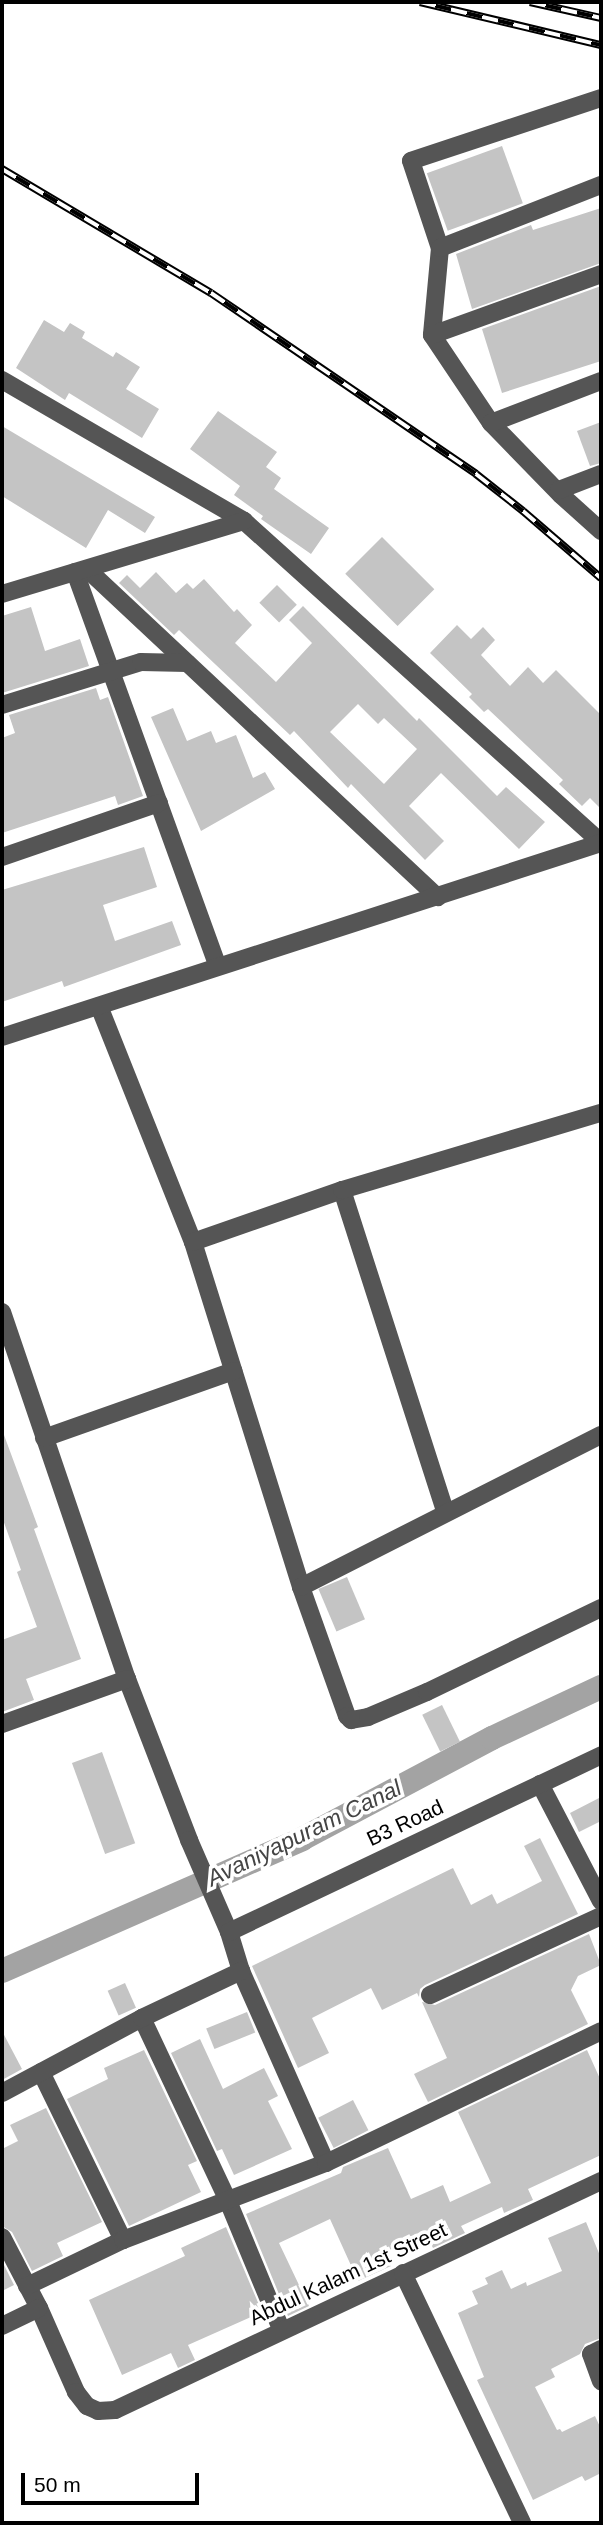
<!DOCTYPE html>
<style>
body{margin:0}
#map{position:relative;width:603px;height:2525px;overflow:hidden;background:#fff;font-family:Helvetica,sans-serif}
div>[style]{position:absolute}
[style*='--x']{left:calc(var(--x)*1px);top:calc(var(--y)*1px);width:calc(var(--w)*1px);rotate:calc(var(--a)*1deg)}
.canal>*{height:24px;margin:-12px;padding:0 12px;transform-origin:12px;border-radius:12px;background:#a3a3a3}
.building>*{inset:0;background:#c4c4c4;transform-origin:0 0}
.minor>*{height:18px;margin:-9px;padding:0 9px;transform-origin:9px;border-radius:9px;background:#555}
.rail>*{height:8px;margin-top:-4px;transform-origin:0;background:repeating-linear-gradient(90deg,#fff 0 16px,#000 0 32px);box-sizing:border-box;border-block:2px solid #000}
span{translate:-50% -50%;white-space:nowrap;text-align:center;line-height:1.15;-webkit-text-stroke:7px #fff;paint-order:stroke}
.street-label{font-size:21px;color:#000}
.water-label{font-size:23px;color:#444;font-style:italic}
.frame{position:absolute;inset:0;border:4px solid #000;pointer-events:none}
.scale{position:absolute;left:21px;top:2473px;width:178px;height:32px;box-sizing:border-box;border:4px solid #000;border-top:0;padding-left:9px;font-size:21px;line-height:24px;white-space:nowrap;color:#000;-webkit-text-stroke:5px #fff;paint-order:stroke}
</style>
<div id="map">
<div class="canal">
<i style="--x:2;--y:1971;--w:328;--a:-23.7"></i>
<i style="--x:302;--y:1839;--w:215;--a:-28"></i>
<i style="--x:492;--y:1738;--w:120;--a:-25.1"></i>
</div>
<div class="building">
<i style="left:502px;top:146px;width:61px;height:80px;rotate:70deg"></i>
<i style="clip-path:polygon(601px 208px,601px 263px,472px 309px,456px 254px,531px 225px,533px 230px)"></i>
<i style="clip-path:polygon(601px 286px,601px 361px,502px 393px,482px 329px)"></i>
<i style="clip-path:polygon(44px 320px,64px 332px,70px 323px,85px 332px,82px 338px,113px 357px,116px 352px,140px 367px,126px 389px,159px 409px,142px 438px,69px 393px,65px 400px,16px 368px)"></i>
<i style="clip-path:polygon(218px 411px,277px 452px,266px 467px,281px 478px,274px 489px,329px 528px,311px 554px,261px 519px,263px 516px,234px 495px,240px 486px,190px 449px)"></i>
<i style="clip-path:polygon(601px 422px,601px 463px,590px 466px,577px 431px)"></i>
<i style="clip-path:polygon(2px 426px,155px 517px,145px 533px,108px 510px,86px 548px,2px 496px)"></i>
<i style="left:382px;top:537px;width:74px;height:52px;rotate:45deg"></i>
<i style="clip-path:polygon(evenodd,156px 572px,176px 593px,187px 583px,193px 589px,204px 579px,234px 612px,237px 609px,252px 625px,235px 643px,276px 682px,312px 643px,289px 620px,303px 606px,399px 703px,417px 721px,419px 718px,497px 796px,506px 787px,545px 822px,519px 849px,441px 773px,409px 806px,444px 841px,425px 860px,351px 784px,348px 788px,294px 731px,290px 735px,179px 630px,174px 635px,119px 583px,127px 575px,140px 588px,156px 572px,358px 704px,378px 724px,384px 718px,417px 749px,384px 784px,330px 732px,358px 704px)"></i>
<i style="left:277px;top:585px;width:28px;height:25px;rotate:45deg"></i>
<i style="clip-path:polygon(31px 607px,45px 651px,80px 639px,89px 666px,2px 693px,2px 616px)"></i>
<i style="clip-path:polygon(457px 625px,471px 639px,483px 627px,495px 640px,481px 655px,510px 686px,528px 667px,543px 683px,556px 670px,601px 715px,601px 809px,590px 798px,582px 806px,559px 784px,563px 780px,488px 709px,484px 712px,469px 697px,472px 694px,430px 653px)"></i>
<i style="clip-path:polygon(96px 688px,100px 700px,108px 697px,143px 796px,118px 805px,115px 796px,2px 833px,2px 738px,15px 733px,9px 715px)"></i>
<i style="clip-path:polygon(173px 708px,187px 741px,211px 731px,216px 743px,236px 735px,253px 778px,265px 772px,275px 789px,201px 831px,151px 717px)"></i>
<i style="clip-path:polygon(144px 847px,157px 887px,103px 905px,115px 941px,172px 921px,181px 945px,64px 987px,62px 981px,2px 1002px,2px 890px)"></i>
<i style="clip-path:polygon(4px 1435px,38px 1527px,34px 1529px,81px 1659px,26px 1679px,34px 1700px,2px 1712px,2px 1640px,37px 1627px,17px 1572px,21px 1570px,2px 1517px)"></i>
<i style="left:347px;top:1577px;width:46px;height:31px;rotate:67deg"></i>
<i style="left:442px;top:1705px;width:41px;height:22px;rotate:64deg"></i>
<i style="left:102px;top:1752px;width:97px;height:32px;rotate:70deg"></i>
<i style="clip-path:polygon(601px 1797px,601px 1821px,579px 1832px,570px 1813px)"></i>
<i style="clip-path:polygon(540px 1838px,578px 1914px,425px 1985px,420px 1989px,419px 1997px,417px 1993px,382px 2010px,371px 1988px,312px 2018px,329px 2053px,298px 2068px,252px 1966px,453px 1868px,471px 1905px,492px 1894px,497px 1904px,542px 1881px,524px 1846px)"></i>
<i style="clip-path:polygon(589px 1934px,601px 1965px,578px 1976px,571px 1990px,588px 2024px,428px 2102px,414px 2074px,447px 2058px,422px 2002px,435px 2005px)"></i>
<i style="left:125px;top:1983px;width:27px;height:19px;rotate:66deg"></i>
<i style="left:247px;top:2012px;width:22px;height:44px;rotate:68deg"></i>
<i style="clip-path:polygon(2px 2031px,22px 2069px,2px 2080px)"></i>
<i style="clip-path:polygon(200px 2039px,223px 2089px,264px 2068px,278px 2096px,268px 2101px,292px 2149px,234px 2175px,222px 2149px,217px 2151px,171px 2053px)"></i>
<i style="clip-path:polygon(144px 2050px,197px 2161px,188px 2165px,201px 2192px,129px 2226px,67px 2099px,108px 2079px,104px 2068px)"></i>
<i style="clip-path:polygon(587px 2050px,601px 2081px,601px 2155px,528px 2189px,533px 2200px,504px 2213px,502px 2207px,461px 2226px,465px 2233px,433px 2248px,426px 2234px,385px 2252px,391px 2266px,358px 2281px,330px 2219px,279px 2243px,309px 2306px,288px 2316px,246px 2214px,341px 2173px,343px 2167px,388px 2148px,411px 2199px,443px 2185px,450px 2202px,491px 2183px,458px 2112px)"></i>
<i style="left:353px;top:2100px;width:34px;height:39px;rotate:63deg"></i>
<i style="clip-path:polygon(46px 2108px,102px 2222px,57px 2243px,63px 2256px,32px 2271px,12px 2232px,2px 2226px,2px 2149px,18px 2141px,10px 2125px)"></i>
<i style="clip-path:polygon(586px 2222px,601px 2258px,601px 2338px,585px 2344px,580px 2354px,551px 2369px,555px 2377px,535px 2387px,557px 2430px,560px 2429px,562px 2432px,595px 2416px,601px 2429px,601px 2473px,585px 2481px,582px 2476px,533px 2500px,477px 2380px,484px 2377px,458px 2313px,478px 2304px,472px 2291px,488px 2284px,485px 2278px,502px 2270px,511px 2289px,526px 2282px,527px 2286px,562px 2271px,548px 2238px)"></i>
<i style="clip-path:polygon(226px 2227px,262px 2312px,188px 2345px,195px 2360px,178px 2368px,171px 2353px,122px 2375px,89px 2300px,185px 2256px,181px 2248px)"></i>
<i style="clip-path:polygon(2px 2261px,14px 2285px,2px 2291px)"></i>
</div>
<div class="minor">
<i style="--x:601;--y:98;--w:200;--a:161.7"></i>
<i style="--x:411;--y:161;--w:92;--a:71.6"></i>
<i style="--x:440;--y:248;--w:87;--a:95.3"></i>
<i style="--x:432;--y:335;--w:106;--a:56.2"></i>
<i style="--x:491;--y:423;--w:100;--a:45.8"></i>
<i style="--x:561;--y:495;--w:54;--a:42"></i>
<i style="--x:440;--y:248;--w:173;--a:-21.4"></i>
<i style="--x:432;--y:335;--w:180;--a:-19.8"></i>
<i style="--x:2;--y:380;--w:280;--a:30.2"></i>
<i style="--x:244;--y:521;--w:480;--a:42"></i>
<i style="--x:491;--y:423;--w:118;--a:-20.9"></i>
<i style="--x:559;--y:490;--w:45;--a:-20.9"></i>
<i style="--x:88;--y:570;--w:479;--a:43.1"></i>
<i style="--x:75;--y:572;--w:419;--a:70.1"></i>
<i style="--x:2;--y:594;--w:253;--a:-16.8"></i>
<i style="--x:2;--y:705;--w:145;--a:-17.2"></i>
<i style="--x:141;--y:662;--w:46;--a:1.2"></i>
<i style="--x:2;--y:857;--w:166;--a:-19"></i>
<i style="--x:99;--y:1006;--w:254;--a:68.3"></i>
<i style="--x:193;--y:1242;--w:362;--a:72.6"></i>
<i style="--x:301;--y:1587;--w:137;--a:70.4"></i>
<i style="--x:347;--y:1716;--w:6;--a:45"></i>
<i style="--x:351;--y:1720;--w:17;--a:-10"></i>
<i style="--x:368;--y:1717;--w:64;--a:-23"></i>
<i style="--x:427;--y:1692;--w:193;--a:-25.8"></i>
<i style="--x:2;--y:1037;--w:630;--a:-17.95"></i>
<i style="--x:342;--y:1190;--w:339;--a:72.2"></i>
<i style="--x:193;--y:1242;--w:158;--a:-19.2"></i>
<i style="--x:342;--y:1190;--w:270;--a:-16.6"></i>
<i style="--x:2;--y:1312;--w:388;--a:71.2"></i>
<i style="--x:127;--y:1679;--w:173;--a:68.9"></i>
<i style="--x:189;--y:1840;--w:100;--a:66.5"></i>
<i style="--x:229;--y:1932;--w:41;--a:72.9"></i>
<i style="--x:241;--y:1971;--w:210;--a:66.1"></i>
<i style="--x:44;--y:1438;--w:201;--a:-19.5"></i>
<i style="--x:301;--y:1587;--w:336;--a:-26.9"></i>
<i style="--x:2;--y:1724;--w:133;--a:-19.8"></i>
<i style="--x:540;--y:1784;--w:132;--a:62.5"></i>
<i style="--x:229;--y:1932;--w:412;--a:-25.4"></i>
<i style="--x:430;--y:1995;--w:188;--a:-24.8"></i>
<i style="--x:142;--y:2018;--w:202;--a:64.8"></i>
<i style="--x:228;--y:2201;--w:139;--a:67.5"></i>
<i style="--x:41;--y:2072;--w:187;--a:64"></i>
<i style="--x:2;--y:2093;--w:159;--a:-28.2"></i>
<i style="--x:142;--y:2018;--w:110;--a:-25.4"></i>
<i style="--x:2;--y:2237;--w:80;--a:62.5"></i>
<i style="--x:39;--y:2308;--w:92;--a:66.2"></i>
<i style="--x:76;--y:2392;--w:18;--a:52"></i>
<i style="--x:87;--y:2406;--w:12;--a:24"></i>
<i style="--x:98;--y:2411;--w:17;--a:-3"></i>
<i style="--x:115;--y:2410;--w:537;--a:-25.23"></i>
<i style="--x:403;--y:2273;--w:277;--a:64.5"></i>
<i style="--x:27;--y:2286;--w:106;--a:-25.6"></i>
<i style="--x:123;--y:2240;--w:217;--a:-20.8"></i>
<i style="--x:326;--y:2163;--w:305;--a:-25.6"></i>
<i style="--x:2;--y:2326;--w:41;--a:-25.9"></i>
<i style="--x:601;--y:2349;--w:11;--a:153"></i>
<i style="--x:591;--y:2354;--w:29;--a:70"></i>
</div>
<div class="rail">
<i style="--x:420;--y:2;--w:186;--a:13.4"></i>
<i style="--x:530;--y:2;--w:73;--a:12.7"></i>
<i style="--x:2;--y:169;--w:243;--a:30.7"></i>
<i style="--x:211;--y:293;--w:321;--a:34.3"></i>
<i style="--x:476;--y:474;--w:60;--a:38.2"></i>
<i style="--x:523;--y:511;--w:103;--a:40.7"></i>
</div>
<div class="street-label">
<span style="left:405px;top:1823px;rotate:-25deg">B3 Road</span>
<span style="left:348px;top:2274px;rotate:-25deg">Abdul Kalam 1st Street</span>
</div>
<div class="water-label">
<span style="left:304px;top:1833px;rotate:-26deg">Avaniyapuram Canal</span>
</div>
<div class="frame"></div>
<div class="scale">50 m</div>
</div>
